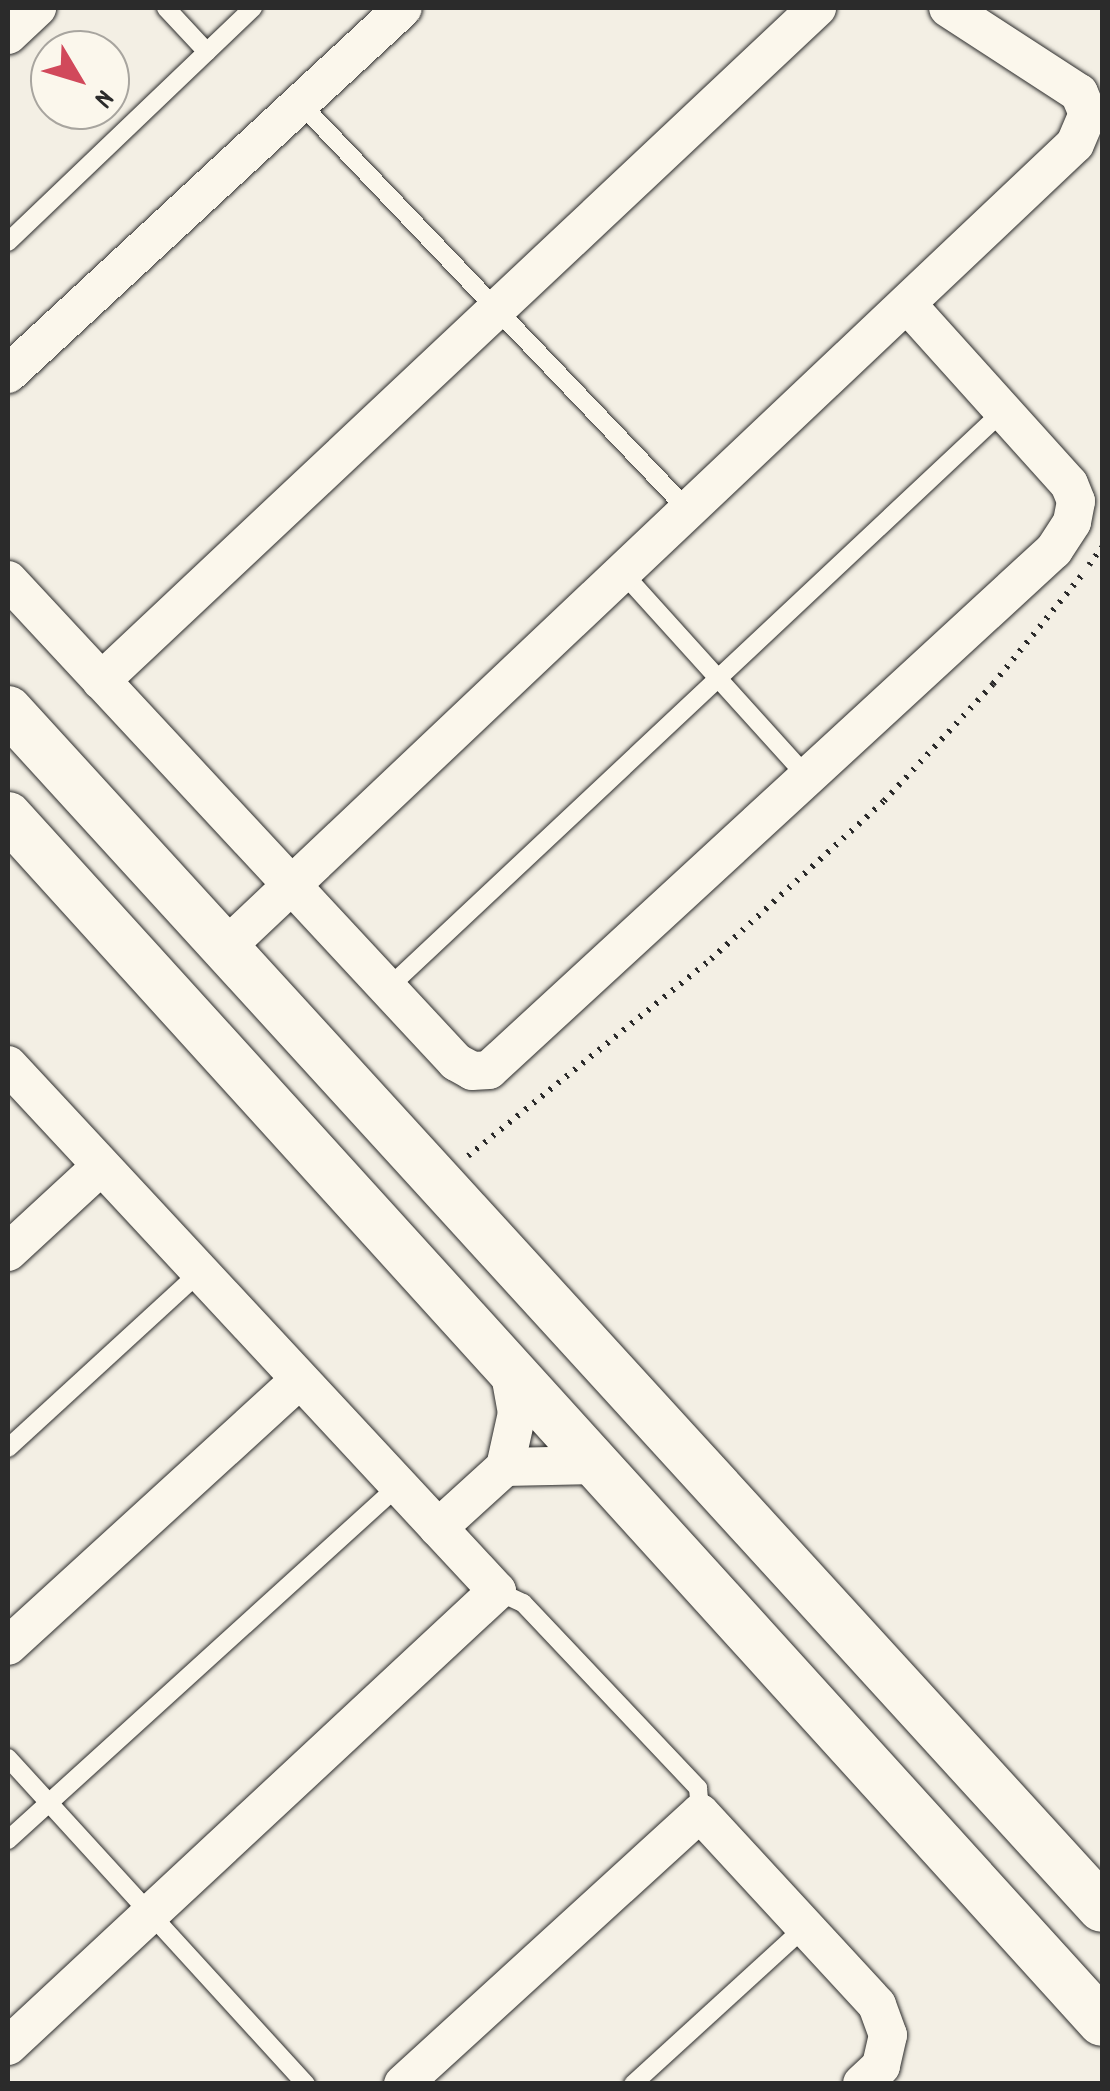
<!DOCTYPE html>
<style>
body{margin:0}
#map{position:relative;width:1110px;height:2091px;overflow:hidden;background:#f3efe4;font-family:Dekko,sans-serif}
div>[style]{position:absolute}
[style*='--x']{left:calc(var(--x)*1px);top:calc(var(--y)*1px);width:calc(var(--w)*1px);rotate:calc(var(--a)*1deg)}
.path>*{height:6px;margin-top:-3px;transform-origin:0;background:repeating-linear-gradient(90deg,#2b2b2b 0 2.5px,transparent 0 10.5px)}
.roads{filter:drop-shadow(0 0 2px #2b2b2b) drop-shadow(0 0 2px #2b2b2b)}
.service>*{height:18px;margin:-9px;padding:0 9px;transform-origin:9px;border-radius:9px;background:#fbf7ec}
.minor>*{height:38px;margin:-19px;padding:0 19px;transform-origin:19px;border-radius:19px;background:#fbf7ec}
.tertiary>*{height:48px;margin:-24px;padding:0 24px;transform-origin:24px;border-radius:24px;background:#fbf7ec}
span{translate:-50% -50%;white-space:nowrap;text-align:center;line-height:1.15;-webkit-text-stroke:10px #fbf7ec;paint-order:stroke}
.frame{position:absolute;inset:0;border:10px solid #2b2b2b;pointer-events:none}
.north{position:absolute;left:30px;top:30px;width:100px;height:100px;box-sizing:border-box;background:#fbf7ec;border:2px solid #a8a59f;border-radius:50%;rotate:128deg;font-size:28px;font-weight:700;line-height:40px;text-align:center;color:#2b2b2b}
.north::after{content:'';display:block;margin:auto;width:35px;height:45px;background:#d1495b;clip-path:polygon(50% 0,100% 100%,50% 72%,0 100%)}
</style>
<div id="map">
<div class="path">
<i style="--x:1089;--y:565;--w:22;--a:-54"></i>
<i style="--x:468;--y:1156;--w:313;--a:-39"></i>
<i style="--x:711;--y:959;--w:234;--a:-42.4"></i>
<i style="--x:884;--y:801;--w:160;--a:-47"></i>
<i style="--x:993;--y:684;--w:141;--a:-50.8"></i>
</div>
<div class="roads">
<div class="service">
<i style="--x:166;--y:8;--w:60;--a:47"></i>
<i style="--x:300;--y:103;--w:562;--a:46.37"></i>
<i style="--x:8;--y:242;--w:339;--a:-43.7"></i>
<i style="--x:622;--y:572;--w:276;--a:47.9"></i>
<i style="--x:388;--y:988;--w:843;--a:-43.17"></i>
<i style="--x:8;--y:1448;--w:259;--a:-42.5"></i>
<i style="--x:497;--y:1591;--w:29;--a:25"></i>
<i style="--x:523;--y:1603;--w:255;--a:46.6"></i>
<i style="--x:698;--y:1788;--w:25;--a:85"></i>
<i style="--x:8;--y:1758;--w:442;--a:47.6"></i>
<i style="--x:8;--y:1840;--w:527;--a:-42.23"></i>
<i style="--x:633;--y:2084;--w:233;--a:-42.4"></i>
</div>
<div class="minor">
<i style="--x:8;--y:35;--w:40;--a:-43"></i>
<i style="--x:8;--y:374;--w:538;--a:-42.82"></i>
<i style="--x:8;--y:580;--w:658;--a:47.09"></i>
<i style="--x:456;--y:1062;--w:18;--a:29"></i>
<i style="--x:472;--y:1071;--w:17;--a:-3"></i>
<i style="--x:489;--y:1070;--w:768;--a:-42.63"></i>
<i style="--x:1054;--y:550;--w:33;--a:-57"></i>
<i style="--x:1072;--y:522;--w:21;--a:-79"></i>
<i style="--x:1076;--y:501;--w:18;--a:-112"></i>
<i style="--x:1069;--y:484;--w:242;--a:-132"></i>
<i style="--x:101;--y:681;--w:983;--a:-43.23"></i>
<i style="--x:224;--y:949;--w:1171;--a:-43.41"></i>
<i style="--x:1075;--y:144;--w:33;--a:-67"></i>
<i style="--x:1088;--y:114;--w:23;--a:-113"></i>
<i style="--x:1079;--y:93;--w:156;--a:-147"></i>
<i style="--x:8;--y:1065;--w:718;--a:47.09"></i>
<i style="--x:497;--y:1591;--w:668;--a:137.06"></i>
<i style="--x:8;--y:1252;--w:125;--a:-42.7"></i>
<i style="--x:505;--y:1467;--w:92;--a:-1.2"></i>
<i style="--x:438;--y:1528;--w:91;--a:-42.3"></i>
<i style="--x:505;--y:1467;--w:55;--a:-77.5"></i>
<i style="--x:517;--y:1413;--w:45;--a:-100.3"></i>
<i style="--x:8;--y:1646;--w:394;--a:-42.4"></i>
<i style="--x:403;--y:2084;--w:402;--a:-42.4"></i>
<i style="--x:700;--y:1813;--w:261;--a:47.3"></i>
<i style="--x:877;--y:2005;--w:32;--a:70"></i>
<i style="--x:888;--y:2035;--w:32;--a:103"></i>
<i style="--x:881;--y:2066;--w:26;--a:137"></i>
</div>
<div class="tertiary">
<i style="--x:8;--y:710;--w:1622;--a:47.6"></i>
<i style="--x:8;--y:816;--w:1628;--a:47.79"></i>
</div>
</div>
<div class="frame"></div>
<div class="north">N</div>
</div>
